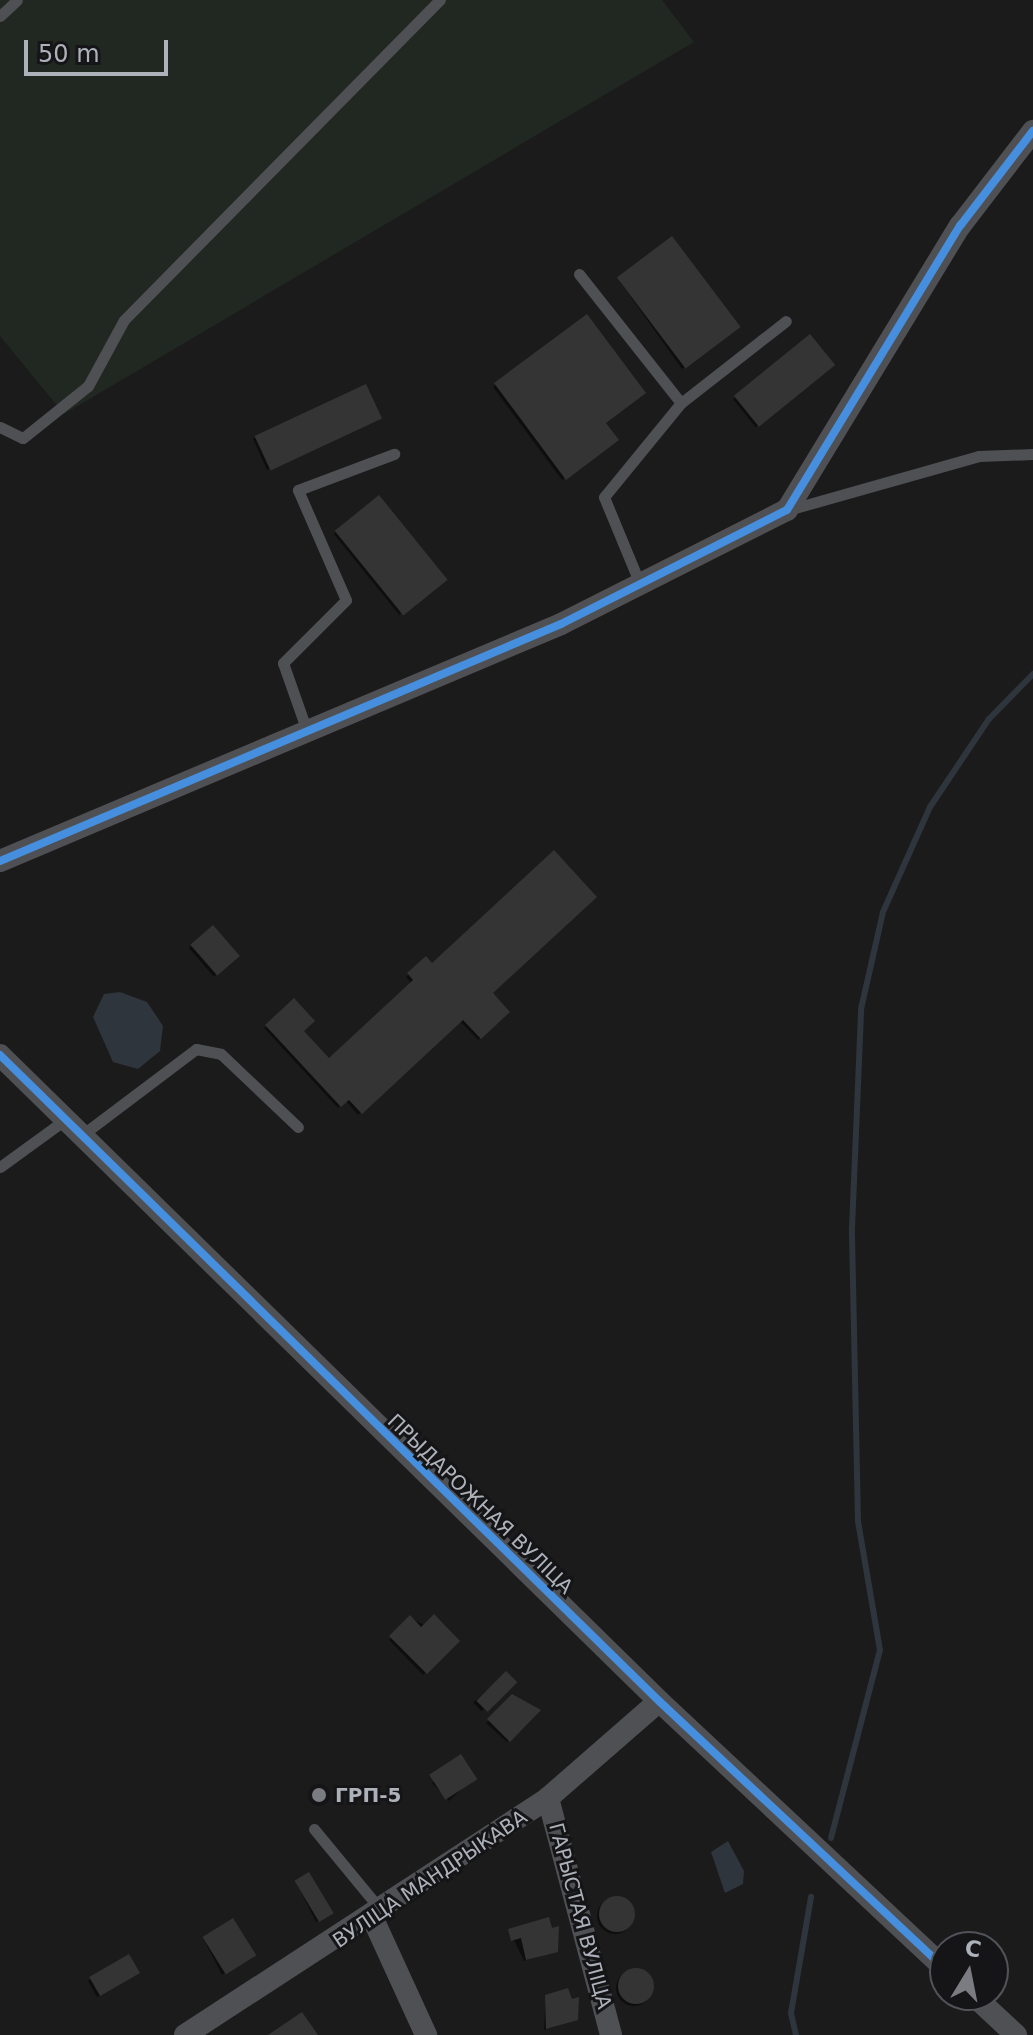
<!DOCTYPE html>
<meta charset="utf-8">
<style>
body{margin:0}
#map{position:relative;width:1033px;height:2035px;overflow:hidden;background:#1b1b1b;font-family:"DejaVu Sans",sans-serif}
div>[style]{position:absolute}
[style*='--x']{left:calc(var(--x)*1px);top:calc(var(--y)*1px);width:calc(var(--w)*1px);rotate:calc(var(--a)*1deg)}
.green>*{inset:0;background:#212822}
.water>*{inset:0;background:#2f353c}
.shadow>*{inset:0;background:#0007;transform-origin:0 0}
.round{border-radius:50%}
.stream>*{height:6px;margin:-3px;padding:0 3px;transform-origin:3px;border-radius:3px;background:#2f353c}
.building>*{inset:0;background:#343435;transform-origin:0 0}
.service>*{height:11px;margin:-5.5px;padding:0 5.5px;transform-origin:5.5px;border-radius:5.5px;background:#4f5054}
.minor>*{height:22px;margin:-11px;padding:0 11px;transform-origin:11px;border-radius:11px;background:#4f5054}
.cycleway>*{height:8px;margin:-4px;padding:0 4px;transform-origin:4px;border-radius:4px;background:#468fdf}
.dots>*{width:22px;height:22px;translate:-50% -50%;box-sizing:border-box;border:4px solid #151517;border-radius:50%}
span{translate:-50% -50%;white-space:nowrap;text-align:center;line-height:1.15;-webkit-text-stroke:6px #151517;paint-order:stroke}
.street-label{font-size:20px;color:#adb1ba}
.poi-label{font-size:20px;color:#adb1ba;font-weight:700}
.left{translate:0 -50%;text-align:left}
.north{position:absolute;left:929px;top:1931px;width:80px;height:80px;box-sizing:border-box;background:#151517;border:2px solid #525358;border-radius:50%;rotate:10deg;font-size:22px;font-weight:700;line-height:32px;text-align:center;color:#adb1ba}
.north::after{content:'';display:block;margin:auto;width:28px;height:36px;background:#7a7c82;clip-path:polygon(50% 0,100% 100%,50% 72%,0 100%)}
.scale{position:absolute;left:24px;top:40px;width:144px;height:36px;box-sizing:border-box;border:4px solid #adb1ba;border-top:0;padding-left:10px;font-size:24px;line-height:28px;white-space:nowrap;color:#adb1ba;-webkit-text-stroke:6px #151517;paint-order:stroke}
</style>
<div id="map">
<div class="green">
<i style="clip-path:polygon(0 0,662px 0,694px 42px,64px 414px,0 336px)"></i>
</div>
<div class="water">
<i style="clip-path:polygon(120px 992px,147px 1002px,163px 1026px,160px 1051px,138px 1069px,113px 1062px,93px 1017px,104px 994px)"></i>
<i style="clip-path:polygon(728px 1841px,744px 1871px,743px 1884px,725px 1893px,711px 1852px)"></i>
</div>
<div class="shadow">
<i style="clip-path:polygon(618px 279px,736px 329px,682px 369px)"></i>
<i style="clip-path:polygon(587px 317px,604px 423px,614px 442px,562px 480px,493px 387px)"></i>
<i style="left:810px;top:337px;width:36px;height:99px;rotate:51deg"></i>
<i style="clip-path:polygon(377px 420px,267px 470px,253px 439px,255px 437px)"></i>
<i style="left:378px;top:498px;width:104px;height:57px;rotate:51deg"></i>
<i style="left:213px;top:927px;width:38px;height:32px;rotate:49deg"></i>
<i style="clip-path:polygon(426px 959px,506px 1014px,478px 1040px,460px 1021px,358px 1115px,346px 1101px,338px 1108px,264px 1028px,294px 1001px,301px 1031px,329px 1061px,412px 984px,406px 977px)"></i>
<i style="clip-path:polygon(410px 1618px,458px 1641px,423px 1675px,389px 1640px)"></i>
<i style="left:506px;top:1673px;width:12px;height:44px;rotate:48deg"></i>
<i style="clip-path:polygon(512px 1696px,538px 1711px,507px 1742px,486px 1723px)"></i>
<i style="clip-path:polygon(461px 1757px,474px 1778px,449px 1801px,432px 1783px)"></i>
<i style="clip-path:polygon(296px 1882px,329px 1915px,316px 1922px)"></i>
<i class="round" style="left:597px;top:1898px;width:36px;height:36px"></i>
<i style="clip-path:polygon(509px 1930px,556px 1951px,524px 1961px)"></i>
<i style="clip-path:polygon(203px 1938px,251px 1957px,222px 1975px)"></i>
<i class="round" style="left:616px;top:1970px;width:36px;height:36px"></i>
<i style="clip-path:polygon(135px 1975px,97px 1997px,88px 1981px,90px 1979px)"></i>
<i style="clip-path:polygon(546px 1996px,576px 2019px,544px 2030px)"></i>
</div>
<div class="stream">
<i style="--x:831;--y:1838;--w:194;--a:-75.4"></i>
<i style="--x:880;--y:1650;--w:131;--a:-99.7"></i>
<i style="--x:858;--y:1521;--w:293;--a:-91.2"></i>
<i style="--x:852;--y:1228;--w:219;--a:-87.6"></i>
<i style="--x:861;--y:1009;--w:99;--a:-77.2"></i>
<i style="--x:883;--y:912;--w:115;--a:-65.9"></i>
<i style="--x:930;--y:807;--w:106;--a:-56.2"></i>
<i style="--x:989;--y:719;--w:63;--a:-45.6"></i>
<i style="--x:796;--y:2035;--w:23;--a:-103"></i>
<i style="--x:791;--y:2013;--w:118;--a:-80.2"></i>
</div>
<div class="building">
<i style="left:672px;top:236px;width:114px;height:69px;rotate:53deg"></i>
<i style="clip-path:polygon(587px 314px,646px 393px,606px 423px,619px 440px,566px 480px,494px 383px)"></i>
<i style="left:810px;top:334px;width:40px;height:98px;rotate:51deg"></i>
<i style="left:366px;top:384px;width:38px;height:123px;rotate:65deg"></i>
<i style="left:379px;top:495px;width:109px;height:57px;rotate:51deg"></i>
<i style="clip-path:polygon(554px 850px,597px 897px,493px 993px,510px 1012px,481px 1039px,463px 1020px,362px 1114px,349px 1100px,341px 1107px,265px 1025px,294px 998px,315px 1021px,304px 1031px,329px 1058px,413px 980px,407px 973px,426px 956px,432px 963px)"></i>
<i style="left:213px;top:925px;width:41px;height:30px;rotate:49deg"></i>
<i style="clip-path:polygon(434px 1614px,460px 1641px,427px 1674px,389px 1636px,410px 1615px,421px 1627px)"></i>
<i style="left:506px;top:1671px;width:16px;height:42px;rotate:45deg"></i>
<i style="clip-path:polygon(512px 1694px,541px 1710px,510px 1742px,487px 1719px)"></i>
<i style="left:461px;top:1754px;width:30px;height:38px;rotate:57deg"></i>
<i style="left:320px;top:1785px;width:11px;height:16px;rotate:45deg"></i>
<i style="left:309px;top:1872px;width:48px;height:17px;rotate:59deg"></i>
<i class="round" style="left:599px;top:1896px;width:36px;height:36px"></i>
<i style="clip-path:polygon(549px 1917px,552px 1928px,559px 1926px,558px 1952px,526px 1960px,521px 1938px,511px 1941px,508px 1929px)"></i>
<i style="left:233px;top:1918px;width:44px;height:36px;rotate:58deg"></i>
<i style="left:129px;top:1954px;width:22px;height:46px;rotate:60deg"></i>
<i class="round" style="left:618px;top:1968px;width:36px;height:36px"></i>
<i style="clip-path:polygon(568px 1988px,572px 1999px,579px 1997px,578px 2020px,546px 2029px,545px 1995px)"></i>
<i style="clip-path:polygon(302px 2012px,318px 2035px,268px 2035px)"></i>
</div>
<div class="service">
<i style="--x:0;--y:16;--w:23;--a:-43"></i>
<i style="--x:579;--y:274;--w:164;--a:51.7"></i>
<i style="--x:0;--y:427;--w:25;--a:26"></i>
<i style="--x:23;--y:438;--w:83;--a:-38.7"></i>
<i style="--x:88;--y:386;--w:75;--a:-61.4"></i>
<i style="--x:124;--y:320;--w:450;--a:-45.4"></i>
<i style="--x:788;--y:510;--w:198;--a:-15.8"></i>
<i style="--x:979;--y:456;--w:54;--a:-2.1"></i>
<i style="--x:640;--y:584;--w:94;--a:-112.5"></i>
<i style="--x:604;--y:497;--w:122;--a:-50.7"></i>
<i style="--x:681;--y:403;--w:133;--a:-38"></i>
<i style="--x:307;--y:731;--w:72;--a:-109.4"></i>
<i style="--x:283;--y:663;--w:89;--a:-45"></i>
<i style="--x:346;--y:600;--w:120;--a:-113.6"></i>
<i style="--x:298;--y:490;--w:103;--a:-20.6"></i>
<i style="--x:82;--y:1135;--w:143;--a:-37"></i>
<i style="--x:196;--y:1049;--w:25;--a:11"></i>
<i style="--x:221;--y:1054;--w:106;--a:43.5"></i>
<i style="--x:0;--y:1167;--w:82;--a:-36"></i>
<i style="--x:314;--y:1829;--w:104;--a:50.5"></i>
</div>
<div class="minor">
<i style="--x:0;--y:861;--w:609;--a:-22.9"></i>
<i style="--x:561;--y:624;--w:253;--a:-26.8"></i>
<i style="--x:787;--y:510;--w:333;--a:-58.7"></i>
<i style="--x:960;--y:226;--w:120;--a:-52.5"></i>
<i style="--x:0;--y:1055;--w:923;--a:44.43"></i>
<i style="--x:659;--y:1701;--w:392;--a:43.1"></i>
<i style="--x:548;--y:1798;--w:245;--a:75.1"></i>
<i style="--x:373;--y:1919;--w:128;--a:65.4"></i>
<i style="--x:973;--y:1995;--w:59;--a:42.9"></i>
<i style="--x:185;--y:2035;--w:434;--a:-33.1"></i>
<i style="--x:548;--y:1798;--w:147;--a:-41.1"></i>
</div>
<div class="cycleway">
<i style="--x:0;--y:861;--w:609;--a:-22.9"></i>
<i style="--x:561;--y:624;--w:253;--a:-26.8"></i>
<i style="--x:787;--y:510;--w:333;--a:-58.7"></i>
<i style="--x:960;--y:226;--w:120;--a:-52.5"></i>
<i style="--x:0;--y:1055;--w:923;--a:44.43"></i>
<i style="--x:659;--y:1701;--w:392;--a:43.1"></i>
</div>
<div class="dots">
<i style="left:319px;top:1795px;background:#7a7c82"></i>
</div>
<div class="street-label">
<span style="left:480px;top:1504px;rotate:44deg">ПРЫДАРОЖНАЯ ВУЛІЦА</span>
<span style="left:430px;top:1879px;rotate:-34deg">ВУЛІЦА МАНДРЫКАВА</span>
<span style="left:580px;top:1916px;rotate:75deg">ГАРЫСТАЯ ВУЛІЦА</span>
</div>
<div class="poi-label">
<span class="left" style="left:335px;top:1795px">ГРП-5</span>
</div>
<div class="north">С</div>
<div class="scale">50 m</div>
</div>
